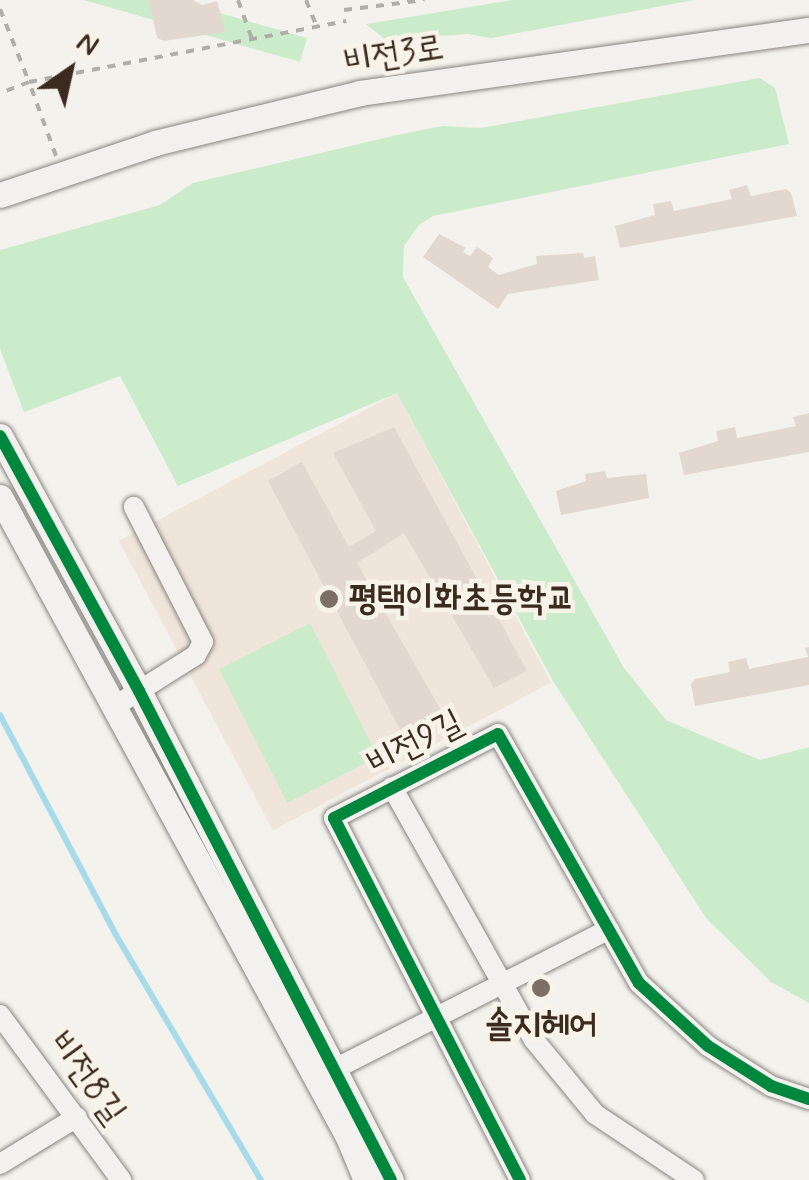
<!DOCTYPE html>
<meta charset="utf-8">
<style>
body{margin:0}
#map{position:relative;width:809px;height:1180px;overflow:hidden;background:#f4f2ec;font-family:Mynerve,"Poor Story",sans-serif}
div>[style]{position:absolute}
[style*='--x']{left:calc(var(--x)*1px);top:calc(var(--y)*1px);width:calc(var(--w)*1px);rotate:calc(var(--a)*1deg)}
.built>*{inset:0;background:#f0e5da;transform-origin:0 0}
.green>*{inset:0;background:#cbecca;transform-origin:0 0}
.stream>*{height:6px;margin:-3px;padding:0 3px;transform-origin:3px;border-radius:3px;background:#a8dbea}
.building>*{inset:0;background:#e2d8cf}
.path>*{height:4px;margin-top:-2px;transform-origin:0;background:repeating-linear-gradient(90deg,#b1aeaa 0 8px,transparent 0 16px)}
.roads{filter:drop-shadow(0 0 2px #898580) drop-shadow(0 0 2px #898580)}
.minor>*{height:20px;margin:-10px;padding:0 10px;transform-origin:10px;border-radius:10px;background:#f2f1ed}
.tertiary>*{height:25px;margin:-12.5px;padding:0 12.5px;transform-origin:12.5px;border-radius:12.5px;background:#f2f1ed}
.cycleway>*{height:12px;margin:-6px;padding:0 6px;transform-origin:6px;border-radius:6px;background:#00873e}
.dots>*{width:28px;height:28px;translate:-50% -50%;box-sizing:border-box;border:5px solid #f7f3e8;border-radius:50%}
span{translate:-50% -50%;white-space:nowrap;text-align:center;line-height:1.15;-webkit-text-stroke:9px #f7f3e8;paint-order:stroke}
.street-label{font-size:35px;color:#3b2a1e}
.poi-label{font-size:35px;color:#3b2a1e;font-weight:700}
.left{translate:0 -50%;text-align:left}
.north{position:absolute;left:20px;top:20px;width:100px;height:100px;-webkit-text-stroke:8px #f7f3e8;paint-order:stroke;rotate:34deg;font-size:28px;font-weight:700;line-height:40px;text-align:center;color:#3b2a1e}
.north::after{content:'';display:block;margin:auto;width:35px;height:45px;background:#3b2a1e;clip-path:polygon(50% 0,100% 100%,50% 72%,0 100%)}
</style>
<div id="map">
<div class="built">
<i style="left:397px;top:393px;width:328px;height:315px;rotate:62deg"></i>
</div>
<div class="green">
<i style="clip-path:polygon(513px 0,694px 0,491px 38px,468px 34px,386px 40px,366px 24px)"></i>
<i style="left:307px;top:38px;width:25px;height:317px;rotate:106deg"></i>
<i style="clip-path:polygon(760px 78px,775px 88px,789px 144px,433px 216px,419px 225px,404px 246px,403px 277px,624px 668px,666px 720px,760px 760px,809px 747px,809px 1003px,771px 982px,706px 918px,553px 681px,397px 393px,178px 486px,120px 376px,24px 412px,0 349px,0 250px,160px 205px,193px 183px,397px 135px,443px 126px,480px 128px)"></i>
<i style="left:310px;top:623px;width:150px;height:102px;rotate:63deg"></i>
</div>
<div class="stream">
<i style="--x:0;--y:715;--w:249;--a:62.2"></i>
<i style="--x:116;--y:935;--w:285;--a:59.4"></i>
</div>
<div class="building">
<i style="clip-path:polygon(149px 0,193px 0,202px 5px,217px 1px,225px 32px,164px 41px,157px 38px)"></i>
<i style="clip-path:polygon(747px 185px,751px 196px,786px 189px,791px 193px,797px 216px,620px 248px,615px 226px,655px 215px,653px 204px,671px 201px,674px 211px,732px 199px,729px 190px)"></i>
<i style="clip-path:polygon(439px 234px,466px 248px,463px 252px,470px 256px,477px 247px,493px 258px,488px 267px,499px 275px,537px 264px,536px 256px,583px 253px,584px 258px,595px 256px,599px 280px,508px 294px,498px 309px,423px 257px)"></i>
<i style="clip-path:polygon(809px 413px,809px 452px,684px 475px,679px 453px,718px 441px,716px 431px,735px 427px,737px 438px,796px 426px,793px 417px)"></i>
<i style="clip-path:polygon(394px 427px,527px 671px,494px 688px,404px 533px,357px 563px,446px 719px,405px 739px,268px 481px,302px 462px,349px 547px,376px 531px,333px 453px)"></i>
<i style="clip-path:polygon(605px 471px,607px 478px,646px 474px,649px 498px,561px 515px,556px 491px,586px 481px,585px 474px)"></i>
<i style="clip-path:polygon(809px 647px,809px 685px,695px 706px,691px 684px,695px 679px,730px 672px,728px 662px,746px 658px,749px 669px,808px 657px,805px 648px)"></i>
</div>
<div class="path">
<i style="--x:238;--y:0;--w:41;--a:70.3"></i>
<i style="--x:306;--y:0;--w:29;--a:68"></i>
<i style="--x:0;--y:9;--w:79;--a:68.3"></i>
<i style="--x:29;--y:82;--w:31;--a:159"></i>
<i style="--x:344;--y:10;--w:81;--a:-7.1"></i>
<i style="--x:56;--y:156;--w:79;--a:-110"></i>
<i style="--x:29;--y:82;--w:323;--a:-10.9"></i>
</div>
<div class="roads">
<div class="minor">
<i style="--x:115;--y:706;--w:96;--a:-32.2"></i>
<i style="--x:196;--y:655;--w:15;--a:-62"></i>
<i style="--x:203;--y:642;--w:152;--a:-117.1"></i>
<i style="--x:392;--y:787;--w:290;--a:60.7"></i>
<i style="--x:534;--y:1040;--w:96;--a:50.5"></i>
<i style="--x:595;--y:1114;--w:119;--a:33.7"></i>
<i style="--x:0;--y:1015;--w:205;--a:53.7"></i>
<i style="--x:321;--y:1076;--w:323;--a:-27"></i>
<i style="--x:0;--y:1164;--w:90;--a:-31.4"></i>
<i style="--x:520;--y:1180;--w:407;--a:-117.2"></i>
<i style="--x:334;--y:818;--w:184;--a:-27.1"></i>
<i style="--x:498;--y:734;--w:286;--a:60.5"></i>
<i style="--x:639;--y:983;--w:93;--a:42.4"></i>
<i style="--x:708;--y:1046;--w:75;--a:32.4"></i>
<i style="--x:771;--y:1086;--w:40;--a:18.9"></i>
</div>
<div class="tertiary">
<i style="--x:0;--y:195;--w:163;--a:-18.5"></i>
<i style="--x:155;--y:143;--w:211;--a:-13.7"></i>
<i style="--x:360;--y:93;--w:453;--a:-8"></i>
<i style="--x:0;--y:436;--w:290;--a:61.4"></i>
<i style="--x:139;--y:691;--w:550;--a:62.74"></i>
<i style="--x:0;--y:497;--w:728;--a:61.46"></i>
<i style="--x:348;--y:1137;--w:47;--a:67.3"></i>
</div>
</div>
<div class="cycleway">
<i style="--x:0;--y:436;--w:290;--a:61.4"></i>
<i style="--x:139;--y:691;--w:550;--a:62.74"></i>
<i style="--x:520;--y:1180;--w:407;--a:-117.2"></i>
<i style="--x:334;--y:818;--w:184;--a:-27.1"></i>
<i style="--x:498;--y:734;--w:286;--a:60.5"></i>
<i style="--x:639;--y:983;--w:93;--a:42.4"></i>
<i style="--x:708;--y:1046;--w:75;--a:32.4"></i>
<i style="--x:771;--y:1086;--w:40;--a:18.9"></i>
</div>
<div class="dots">
<i style="left:329px;top:599px;background:#7c7066"></i>
<i style="left:541px;top:988px;background:#7c7066"></i>
</div>
<div class="street-label">
<span style="left:394px;top:55px;rotate:-9deg">비전3로</span>
<span style="left:415px;top:743px;rotate:-27deg">비전9길</span>
<span style="left:87px;top:1078px;rotate:54deg">비전8길</span>
</div>
<div class="poi-label">
<span class="left" style="left:349px;top:599px">평택이화초등학교</span>
<span style="left:541px;top:1025px">솔지헤어</span>
</div>
<div class="north">N</div>
</div>
